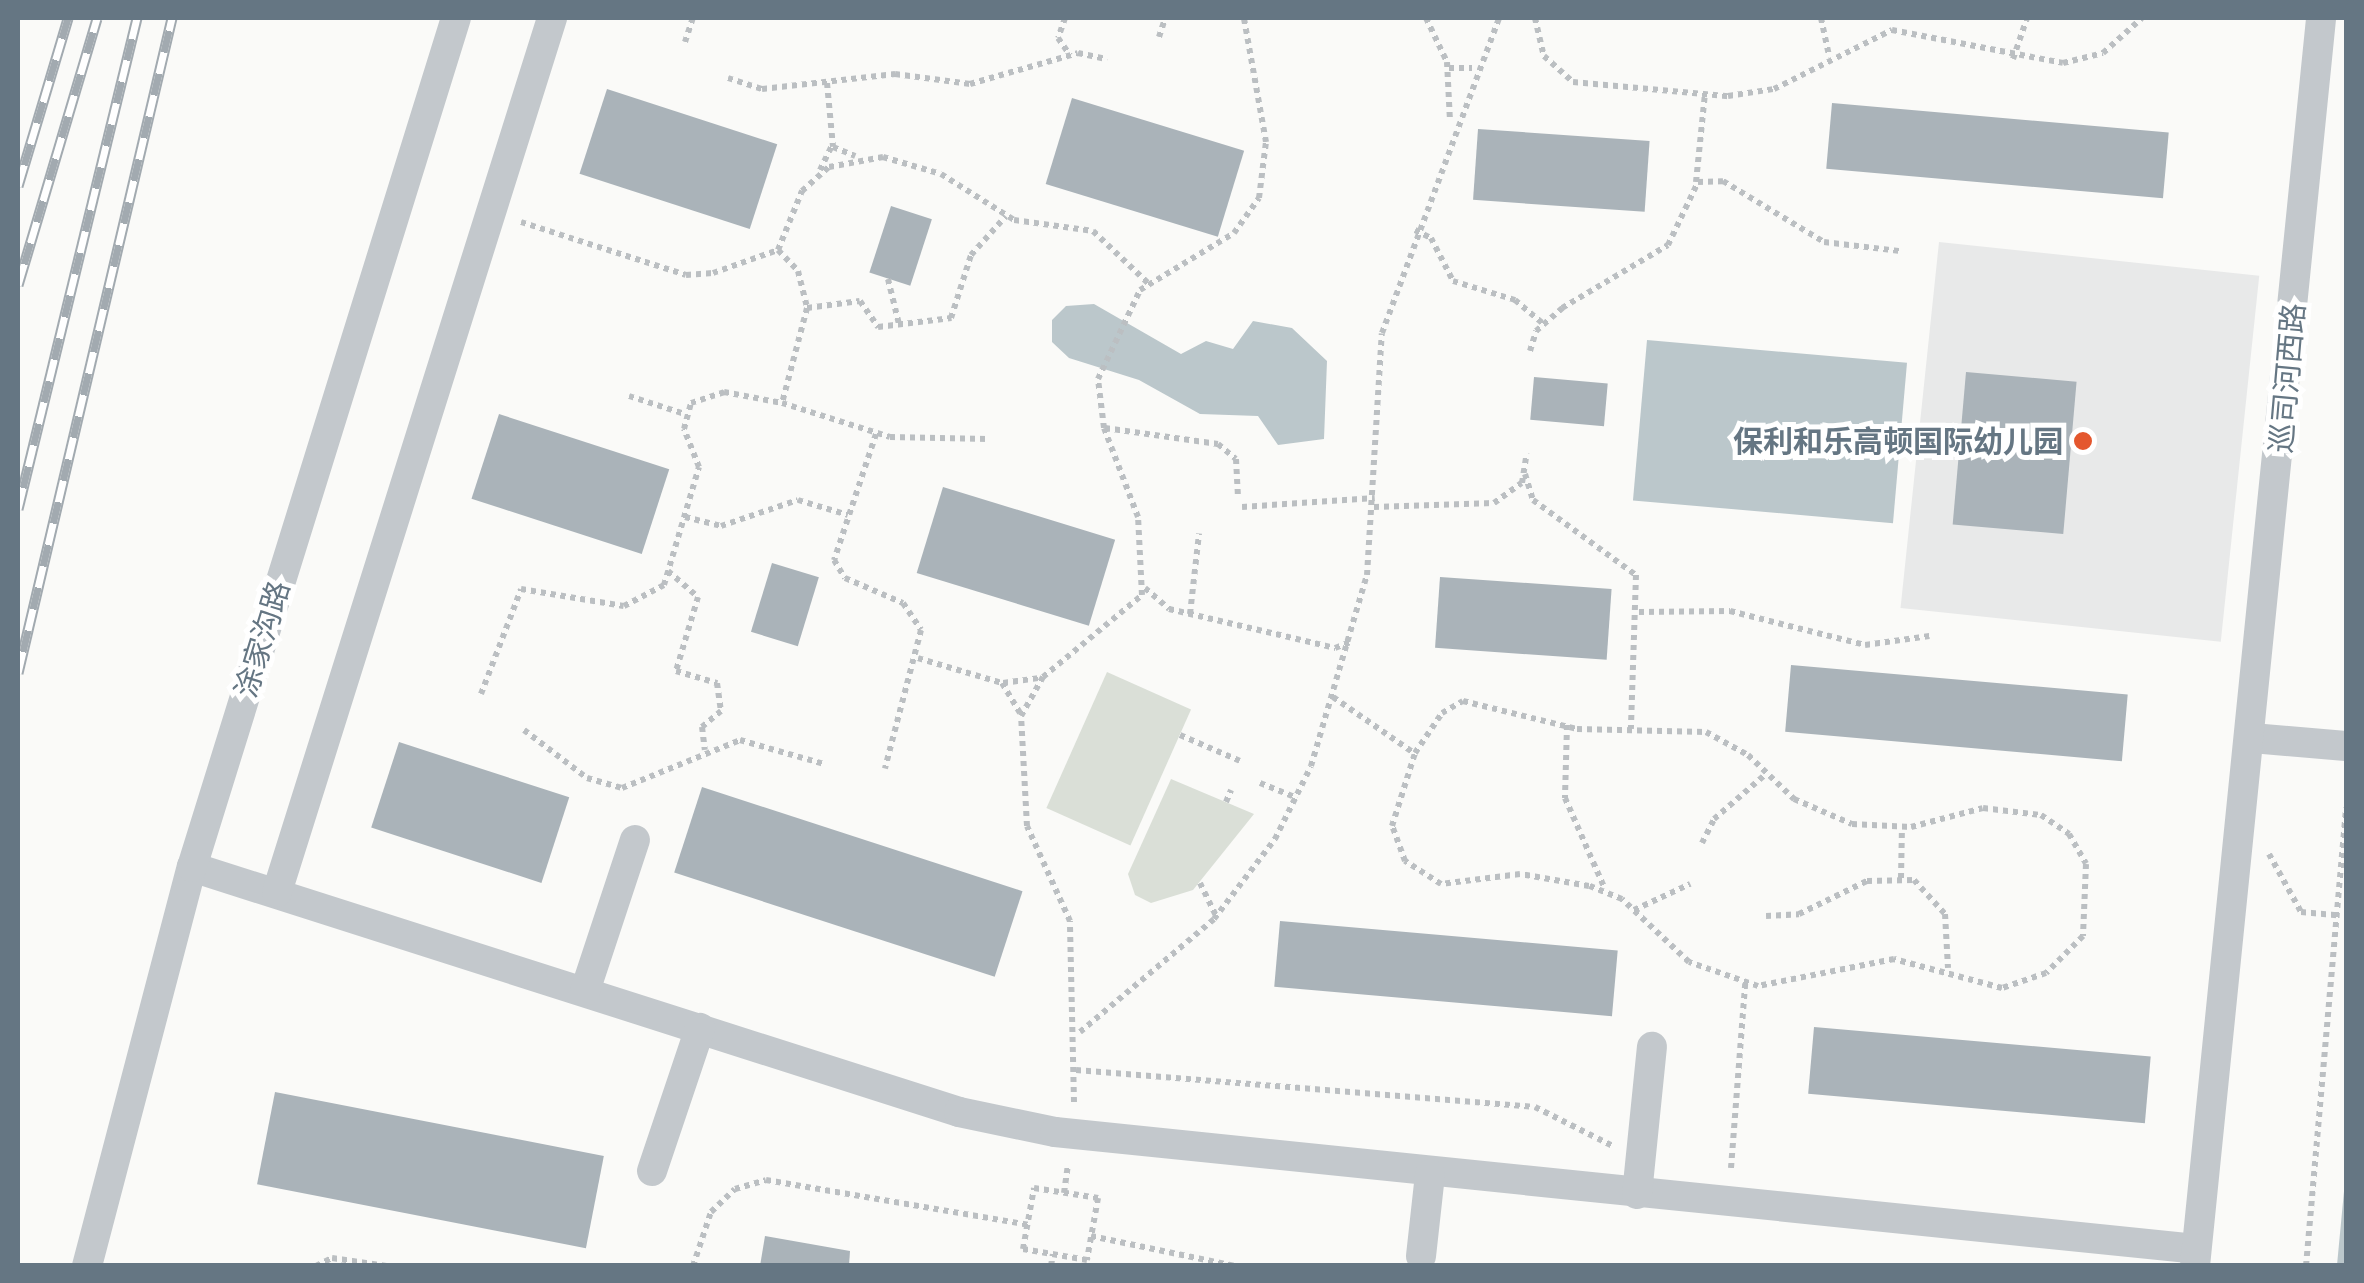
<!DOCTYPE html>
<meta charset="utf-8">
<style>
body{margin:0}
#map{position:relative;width:2364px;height:1283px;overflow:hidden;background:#fafaf8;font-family:Manrope,"Noto Sans SC",sans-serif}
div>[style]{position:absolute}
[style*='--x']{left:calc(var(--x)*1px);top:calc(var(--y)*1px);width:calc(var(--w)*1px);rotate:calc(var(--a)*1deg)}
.built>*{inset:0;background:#e8e9e9;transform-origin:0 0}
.green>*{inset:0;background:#dadfd7;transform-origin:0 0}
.water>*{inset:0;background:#bbc7cb;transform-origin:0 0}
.building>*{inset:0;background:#aab3b9;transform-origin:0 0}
.path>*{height:6px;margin-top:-3px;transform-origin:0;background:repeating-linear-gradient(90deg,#bbbfc2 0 5px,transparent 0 10px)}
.minor>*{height:30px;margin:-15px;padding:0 15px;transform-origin:15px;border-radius:15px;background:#c3c8cc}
.rail>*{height:11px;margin-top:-5.5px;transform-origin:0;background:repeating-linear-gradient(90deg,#fff 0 22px,#a2aab0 0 44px);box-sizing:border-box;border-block:2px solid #a2aab0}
.dots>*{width:28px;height:28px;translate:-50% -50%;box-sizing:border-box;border:5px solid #fff;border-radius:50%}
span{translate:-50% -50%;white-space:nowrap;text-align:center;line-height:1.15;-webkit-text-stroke:10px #fff;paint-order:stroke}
.street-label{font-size:30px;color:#657683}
.poi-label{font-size:30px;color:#657683;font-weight:700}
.right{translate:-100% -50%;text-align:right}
.frame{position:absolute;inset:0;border:20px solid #657683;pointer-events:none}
</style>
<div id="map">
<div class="built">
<i style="left:1939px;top:242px;width:322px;height:368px;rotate:6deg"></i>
</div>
<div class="green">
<i style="left:1107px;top:672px;width:92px;height:149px;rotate:24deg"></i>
<i style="clip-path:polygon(1171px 779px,1254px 814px,1193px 890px,1151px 903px,1135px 895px,1128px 874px)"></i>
</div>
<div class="water">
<i style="clip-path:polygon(1094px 304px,1181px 354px,1206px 341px,1233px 349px,1253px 321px,1292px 328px,1327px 361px,1324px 439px,1278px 445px,1258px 416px,1200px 414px,1139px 380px,1069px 358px,1052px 342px,1052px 320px,1066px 306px)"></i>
<i style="left:1647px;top:340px;width:261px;height:161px;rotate:5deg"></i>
<i style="clip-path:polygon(2346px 1170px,2346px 1265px,2337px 1265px)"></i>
</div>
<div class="building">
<i style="left:607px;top:89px;width:179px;height:89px;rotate:18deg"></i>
<i style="left:1072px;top:98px;width:180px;height:90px;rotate:17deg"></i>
<i style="left:1832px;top:103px;width:338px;height:66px;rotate:5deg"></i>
<i style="left:1478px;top:129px;width:172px;height:71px;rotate:4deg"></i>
<i style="left:891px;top:206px;width:43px;height:70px;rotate:18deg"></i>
<i style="left:1966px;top:372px;width:111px;height:153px;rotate:5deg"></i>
<i style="left:1534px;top:377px;width:74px;height:43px;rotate:5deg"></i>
<i style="left:499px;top:414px;width:179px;height:89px;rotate:18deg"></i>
<i style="left:943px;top:487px;width:180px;height:90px;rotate:17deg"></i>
<i style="left:772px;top:563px;width:49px;height:72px;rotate:17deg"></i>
<i style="left:1440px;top:577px;width:172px;height:71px;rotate:4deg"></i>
<i style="left:1791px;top:665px;width:338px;height:67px;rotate:5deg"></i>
<i style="left:399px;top:742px;width:179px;height:90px;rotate:18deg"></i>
<i style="left:702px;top:787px;width:337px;height:90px;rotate:18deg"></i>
<i style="left:1280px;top:921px;width:339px;height:66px;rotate:5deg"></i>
<i style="left:1814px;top:1027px;width:338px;height:67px;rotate:5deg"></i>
<i style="left:275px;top:1092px;width:335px;height:94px;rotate:11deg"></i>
<i style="clip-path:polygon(765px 1236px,850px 1251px,849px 1266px,760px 1266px)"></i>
</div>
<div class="path">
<i style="--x:1065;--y:18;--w:21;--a:109"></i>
<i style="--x:1058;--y:38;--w:21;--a:55"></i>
<i style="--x:1426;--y:18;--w:49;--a:64.5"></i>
<i style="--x:1447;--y:62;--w:59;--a:87.1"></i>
<i style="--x:1535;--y:18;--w:39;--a:77"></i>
<i style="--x:1544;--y:56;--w:39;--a:42"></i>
<i style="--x:1573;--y:82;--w:156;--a:5.2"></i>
<i style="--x:1728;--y:96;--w:47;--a:-8.7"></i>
<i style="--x:1774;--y:89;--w:132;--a:-26.6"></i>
<i style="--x:1892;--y:30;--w:174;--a:10.9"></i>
<i style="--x:2063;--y:63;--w:41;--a:-14"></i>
<i style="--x:2103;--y:53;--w:52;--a:-41.9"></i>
<i style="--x:1821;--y:18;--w:40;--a:78"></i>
<i style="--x:1159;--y:37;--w:20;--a:-72"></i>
<i style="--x:685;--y:42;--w:25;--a:-72"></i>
<i style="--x:2013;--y:59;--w:43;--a:-71.1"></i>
<i style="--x:1449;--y:68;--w:23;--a:0"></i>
<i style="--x:728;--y:78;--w:36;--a:18"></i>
<i style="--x:762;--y:89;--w:134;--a:-6.4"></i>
<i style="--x:895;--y:74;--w:76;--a:7.6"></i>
<i style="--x:970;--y:84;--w:112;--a:-16"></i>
<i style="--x:1078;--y:53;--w:30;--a:12"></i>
<i style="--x:827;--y:83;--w:64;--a:84.6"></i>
<i style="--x:833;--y:147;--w:24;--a:22"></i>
<i style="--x:820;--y:170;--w:28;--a:-64"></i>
<i style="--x:1696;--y:182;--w:88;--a:-84.2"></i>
<i style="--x:521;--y:222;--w:173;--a:17.8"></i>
<i style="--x:686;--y:275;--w:27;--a:-4"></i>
<i style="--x:713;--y:273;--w:69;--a:-19.5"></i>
<i style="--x:778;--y:250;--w:64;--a:-67.9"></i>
<i style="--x:802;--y:191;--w:36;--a:-42"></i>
<i style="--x:829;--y:167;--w:55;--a:-10.5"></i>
<i style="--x:883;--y:157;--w:60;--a:16.3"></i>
<i style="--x:941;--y:174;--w:86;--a:32.2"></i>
<i style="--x:1014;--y:220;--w:80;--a:7.9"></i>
<i style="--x:1093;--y:231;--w:76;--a:43.4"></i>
<i style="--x:1415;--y:230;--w:18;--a:27"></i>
<i style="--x:1431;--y:238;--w:48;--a:62.9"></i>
<i style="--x:1453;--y:281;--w:65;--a:17"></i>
<i style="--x:1515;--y:300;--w:38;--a:40"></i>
<i style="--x:778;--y:250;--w:29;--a:46"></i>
<i style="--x:798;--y:271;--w:38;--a:76"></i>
<i style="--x:807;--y:308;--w:98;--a:104.7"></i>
<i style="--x:782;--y:403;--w:113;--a:17.5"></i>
<i style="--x:890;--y:437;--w:98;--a:1.2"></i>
<i style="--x:888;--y:279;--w:46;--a:76.3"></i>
<i style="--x:807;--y:308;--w:53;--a:-7.5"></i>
<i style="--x:860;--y:301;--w:32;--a:55"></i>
<i style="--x:878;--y:327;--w:74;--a:-7"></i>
<i style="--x:951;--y:318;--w:66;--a:-72.4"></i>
<i style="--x:971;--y:255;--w:52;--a:-48.1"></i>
<i style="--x:1530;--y:351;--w:21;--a:-73"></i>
<i style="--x:1536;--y:331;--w:35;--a:-41"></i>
<i style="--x:1562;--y:308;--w:123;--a:-30.7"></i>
<i style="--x:1668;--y:245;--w:70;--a:-64.5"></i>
<i style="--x:1698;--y:182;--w:25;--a:-2"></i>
<i style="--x:1723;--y:181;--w:118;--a:31.1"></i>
<i style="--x:1824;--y:242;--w:77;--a:6.8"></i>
<i style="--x:629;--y:396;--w:59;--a:17.8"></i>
<i style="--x:1105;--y:428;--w:114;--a:8.1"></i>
<i style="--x:1218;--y:444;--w:23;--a:40"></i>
<i style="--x:1236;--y:459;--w:36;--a:87"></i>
<i style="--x:876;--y:434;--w:133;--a:108.4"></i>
<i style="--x:834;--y:560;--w:21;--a:59"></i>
<i style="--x:845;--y:578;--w:63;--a:23.3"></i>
<i style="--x:903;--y:603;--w:32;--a:56"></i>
<i style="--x:921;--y:630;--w:143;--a:104.6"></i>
<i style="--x:1525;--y:474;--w:27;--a:73"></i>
<i style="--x:1533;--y:500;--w:127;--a:36.1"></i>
<i style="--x:1636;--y:575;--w:154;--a:91.9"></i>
<i style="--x:1242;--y:507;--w:133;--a:-3.9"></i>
<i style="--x:1374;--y:507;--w:120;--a:-1.9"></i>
<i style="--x:1494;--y:503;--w:34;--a:-36"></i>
<i style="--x:1522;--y:483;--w:30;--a:-81"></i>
<i style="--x:685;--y:517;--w:37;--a:14"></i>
<i style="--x:721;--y:526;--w:81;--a:-18.7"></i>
<i style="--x:798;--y:500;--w:52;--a:16.7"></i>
<i style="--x:668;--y:571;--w:40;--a:41"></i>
<i style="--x:698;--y:597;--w:77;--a:106.6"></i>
<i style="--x:676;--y:671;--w:43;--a:16.3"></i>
<i style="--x:717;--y:683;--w:28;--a:82"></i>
<i style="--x:721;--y:711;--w:25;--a:140"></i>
<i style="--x:702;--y:727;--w:23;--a:83"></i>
<i style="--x:1145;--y:588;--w:32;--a:41"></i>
<i style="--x:1169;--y:609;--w:171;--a:13.2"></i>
<i style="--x:1335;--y:648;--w:17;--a:-21"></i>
<i style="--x:1639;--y:612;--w:91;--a:-0.6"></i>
<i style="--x:1730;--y:611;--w:139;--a:14.1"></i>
<i style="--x:1865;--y:645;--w:65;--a:-8"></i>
<i style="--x:1190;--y:614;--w:81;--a:-83.6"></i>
<i style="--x:918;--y:658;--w:88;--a:16.6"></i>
<i style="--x:1002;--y:683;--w:35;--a:59"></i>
<i style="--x:1003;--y:683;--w:37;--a:-8"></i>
<i style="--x:481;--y:694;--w:112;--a:-69.1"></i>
<i style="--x:521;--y:589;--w:104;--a:9.4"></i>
<i style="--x:624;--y:606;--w:45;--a:-27.7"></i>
<i style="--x:664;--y:585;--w:123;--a:-73.5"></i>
<i style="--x:699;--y:467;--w:41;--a:-111.5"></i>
<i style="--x:684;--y:429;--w:27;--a:-75"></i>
<i style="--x:691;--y:403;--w:35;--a:-18"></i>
<i style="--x:724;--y:392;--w:59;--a:10.7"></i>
<i style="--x:1333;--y:697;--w:98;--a:34.7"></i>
<i style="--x:1463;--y:701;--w:117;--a:13.8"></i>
<i style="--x:1577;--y:729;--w:129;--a:1.3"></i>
<i style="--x:1706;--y:732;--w:48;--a:28.7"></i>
<i style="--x:1748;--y:755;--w:64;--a:43.7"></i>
<i style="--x:1794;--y:799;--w:63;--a:23.3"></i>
<i style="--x:1852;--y:824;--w:59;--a:2.9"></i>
<i style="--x:1911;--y:827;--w:74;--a:-14.8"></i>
<i style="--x:1983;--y:808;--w:58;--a:6.9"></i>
<i style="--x:2041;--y:815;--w:34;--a:34"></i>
<i style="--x:2069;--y:834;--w:34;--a:60"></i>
<i style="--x:2086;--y:864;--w:72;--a:92.4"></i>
<i style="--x:2083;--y:936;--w:52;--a:135"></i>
<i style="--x:2046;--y:973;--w:46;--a:161.2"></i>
<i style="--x:2002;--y:988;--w:112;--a:-165"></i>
<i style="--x:1894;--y:959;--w:139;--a:168.8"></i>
<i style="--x:1758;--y:986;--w:73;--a:-160.8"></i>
<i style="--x:1689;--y:962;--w:92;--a:-136.8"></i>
<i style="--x:1622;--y:899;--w:35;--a:-158"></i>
<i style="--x:1589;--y:886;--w:70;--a:-170.1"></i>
<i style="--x:1520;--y:874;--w:80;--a:172.8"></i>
<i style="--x:1441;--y:884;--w:43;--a:-147.4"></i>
<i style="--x:1405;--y:861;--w:37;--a:-110"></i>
<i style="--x:1392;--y:826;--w:77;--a:-72.5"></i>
<i style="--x:1415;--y:753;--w:48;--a:-56"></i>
<i style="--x:1442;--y:713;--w:24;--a:-30"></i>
<i style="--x:1567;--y:725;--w:73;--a:91.6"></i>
<i style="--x:1565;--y:798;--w:99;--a:66.3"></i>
<i style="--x:524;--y:730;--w:79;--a:37.3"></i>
<i style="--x:587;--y:778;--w:36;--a:16"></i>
<i style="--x:622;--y:788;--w:127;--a:-22.1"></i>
<i style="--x:740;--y:740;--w:87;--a:15.9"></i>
<i style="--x:1180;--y:735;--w:65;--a:23.4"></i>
<i style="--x:1260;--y:783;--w:40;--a:22"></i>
<i style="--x:1226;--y:802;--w:13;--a:-67"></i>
<i style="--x:1702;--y:843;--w:27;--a:-63"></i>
<i style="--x:1714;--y:819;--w:69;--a:-40.9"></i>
<i style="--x:2269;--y:854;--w:66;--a:61.1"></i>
<i style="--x:2301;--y:912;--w:36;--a:5"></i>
<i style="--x:1901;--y:878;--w:50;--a:-88.9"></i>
<i style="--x:1200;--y:883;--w:37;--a:64"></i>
<i style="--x:1634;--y:910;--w:62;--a:-24.9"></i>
<i style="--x:1766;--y:916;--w:33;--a:-3"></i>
<i style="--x:1799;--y:914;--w:76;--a:-25.9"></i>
<i style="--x:1867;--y:881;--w:47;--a:-1.2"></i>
<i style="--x:1914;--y:880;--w:46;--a:47.6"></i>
<i style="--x:1945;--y:914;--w:54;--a:86.8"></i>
<i style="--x:1080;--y:1032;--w:175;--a:-40.1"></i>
<i style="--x:1214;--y:919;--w:101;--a:-52.7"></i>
<i style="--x:1275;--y:839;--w:81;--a:-63.7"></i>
<i style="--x:1311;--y:766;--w:199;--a:-73.7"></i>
<i style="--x:1367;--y:575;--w:242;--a:-86.5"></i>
<i style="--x:1382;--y:333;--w:336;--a:-69.6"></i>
<i style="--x:1076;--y:1070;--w:460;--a:4.6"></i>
<i style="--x:1535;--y:1107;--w:87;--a:26.6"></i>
<i style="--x:1074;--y:1102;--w:181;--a:-91.3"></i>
<i style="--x:1070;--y:921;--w:104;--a:-114.4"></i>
<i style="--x:1027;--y:826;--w:110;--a:-93.1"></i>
<i style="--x:1021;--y:716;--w:45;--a:-60.6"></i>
<i style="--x:1043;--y:677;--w:129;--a:-39.6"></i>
<i style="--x:1142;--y:595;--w:78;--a:-92.9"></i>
<i style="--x:1138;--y:517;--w:95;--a:-110.9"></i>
<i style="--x:1104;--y:428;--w:49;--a:-97"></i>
<i style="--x:1098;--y:379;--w:98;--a:-64.7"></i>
<i style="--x:1140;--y:290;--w:110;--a:-31.2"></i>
<i style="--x:1234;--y:233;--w:43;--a:-54.5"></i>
<i style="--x:1259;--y:198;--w:56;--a:-82.9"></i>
<i style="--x:1266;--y:142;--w:126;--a:-100.1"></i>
<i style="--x:1731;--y:1168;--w:185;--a:-85.6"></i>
<i style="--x:1034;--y:1188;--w:65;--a:8.9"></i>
<i style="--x:1098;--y:1198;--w:63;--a:100.1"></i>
<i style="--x:1087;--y:1260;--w:65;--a:-170.2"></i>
<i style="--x:1023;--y:1249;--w:62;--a:-79.8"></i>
<i style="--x:1064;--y:1193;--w:29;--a:-82"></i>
<i style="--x:1091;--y:1236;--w:147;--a:11.8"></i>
<i style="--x:316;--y:1266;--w:18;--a:-27"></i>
<i style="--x:332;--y:1258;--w:55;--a:8.4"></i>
<i style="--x:693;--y:1266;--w:57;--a:-71.6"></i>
<i style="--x:711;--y:1212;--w:33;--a:-44"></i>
<i style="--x:735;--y:1189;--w:32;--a:-16"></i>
<i style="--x:766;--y:1180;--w:266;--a:9.7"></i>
<i style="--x:1051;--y:1266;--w:12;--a:-81"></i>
<i style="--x:2306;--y:1266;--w:460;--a:-85"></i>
</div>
<div class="minor">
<i style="--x:2252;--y:738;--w:94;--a:4.9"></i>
<i style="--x:192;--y:867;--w:805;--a:17.71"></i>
<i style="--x:959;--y:1112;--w:98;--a:11.8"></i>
<i style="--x:1055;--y:1132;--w:1147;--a:5.85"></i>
<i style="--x:277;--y:892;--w:916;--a:-72.53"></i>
<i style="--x:585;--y:991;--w:159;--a:-71.7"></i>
<i style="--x:652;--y:1171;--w:151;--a:-71.4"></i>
<i style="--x:1637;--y:1194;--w:148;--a:-84.2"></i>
<i style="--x:1421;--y:1256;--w:82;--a:-83.7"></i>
<i style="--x:87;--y:1266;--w:413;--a:-75.3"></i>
<i style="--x:192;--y:867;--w:889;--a:-72.73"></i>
<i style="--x:2195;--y:1266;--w:1254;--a:-84.23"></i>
</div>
<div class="rail">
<i style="--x:18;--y:186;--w:175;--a:-73.4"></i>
<i style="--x:18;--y:285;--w:278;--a:-73.5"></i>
<i style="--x:18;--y:509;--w:505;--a:-76.38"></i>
<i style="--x:18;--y:673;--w:673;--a:-76.77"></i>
</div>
<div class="dots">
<i style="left:2083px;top:441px;background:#e4572e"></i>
</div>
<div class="street-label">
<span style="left:2287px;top:378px;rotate:-85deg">巡司河西路</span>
<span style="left:262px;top:639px;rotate:-73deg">涂家沟路</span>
</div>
<div class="poi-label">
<span class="right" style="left:2063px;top:441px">保利和乐高顿国际幼儿园</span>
</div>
<div class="frame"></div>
</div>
